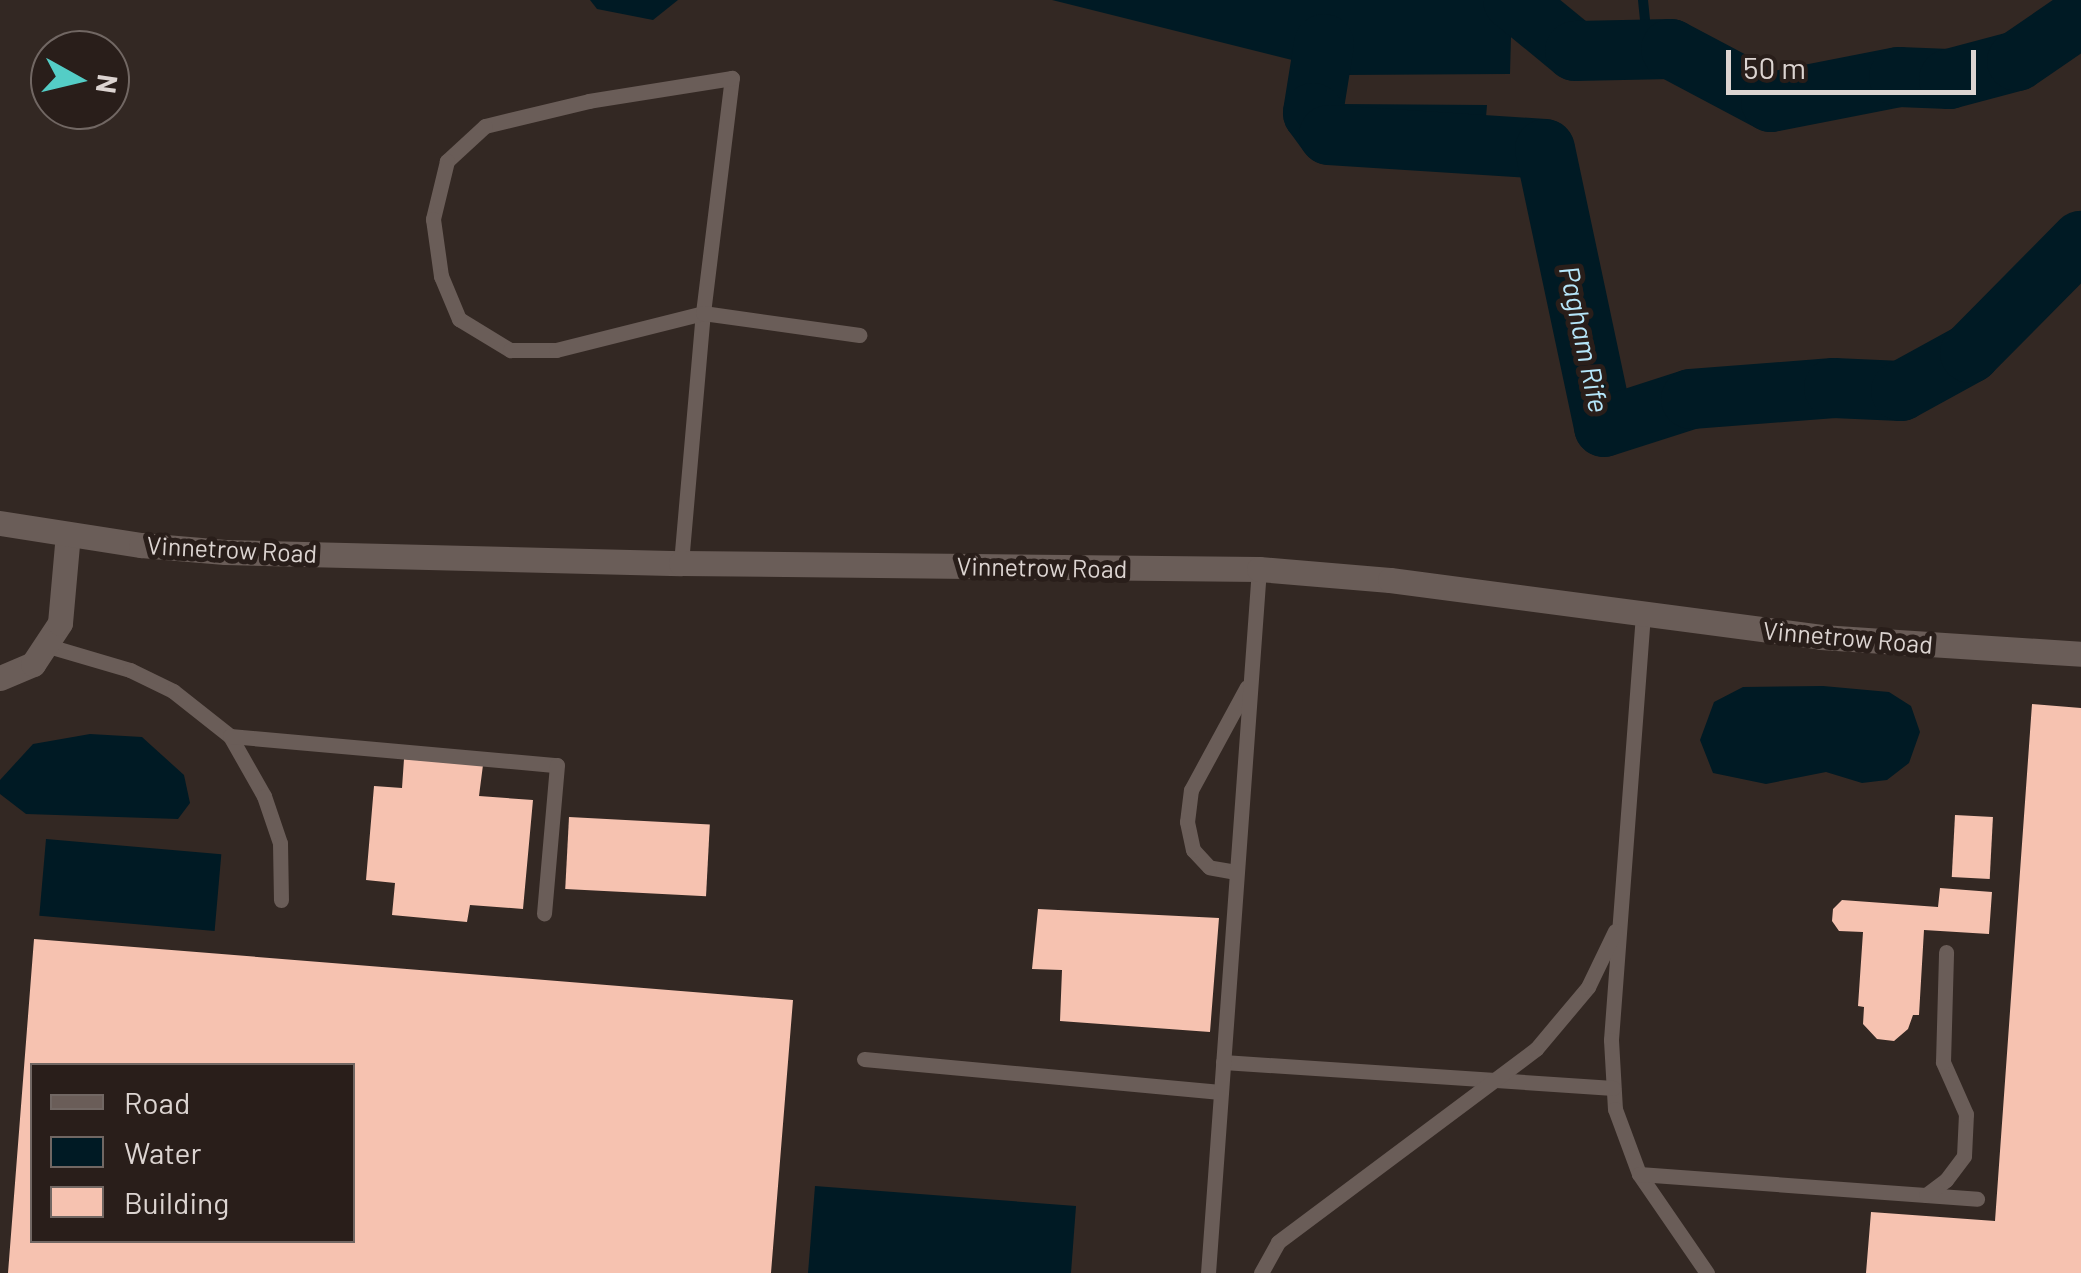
<!DOCTYPE html>
<style>
body{margin:0}
#map{position:relative;width:2081px;height:1273px;overflow:hidden;background:#332823;font-family:Barlow,sans-serif}
div>[style]{position:absolute}
[style*='--x']{left:calc(var(--x)*1px);top:calc(var(--y)*1px);width:calc(var(--w)*1px);rotate:calc(var(--a)*1deg)}
.water>*{inset:0;background:#001a24;transform-origin:0 0}
.stream>*{height:10px;margin:-5px;padding:0 5px;transform-origin:5px;border-radius:5px;background:#001a24}
.river>*{height:60px;margin:-30px;padding:0 30px;transform-origin:30px;border-radius:30px;background:#001a24}
.building>*{inset:0;background:#f6c2b0;transform-origin:0 0}
.lane>*{height:15px;margin:-7.5px;padding:0 7.5px;transform-origin:7.5px;border-radius:7.5px;background:#6a5d58}
.street>*{height:25px;margin:-12.5px;padding:0 12.5px;transform-origin:12.5px;border-radius:12.5px;background:#6a5d58}
.secondary>*{height:25px;margin:-12.5px;padding:0 12.5px;transform-origin:12.5px;border-radius:12.5px;background:#6a5d58}
span{translate:-50% -50%;white-space:nowrap;text-align:center;line-height:1.15;-webkit-text-stroke:10px #291e1a;paint-order:stroke}
.street-label{font-size:25px;color:#dcd4d1}
.water-label{font-size:28px;color:#b5e6fa;font-style:italic}
.legend{position:absolute;left:30px;top:1063px;width:325px;height:180px;box-sizing:border-box;background:#291e1a;border:2px solid #716763;margin:0;padding:12px 18px;list-style:none;font-size:30px;color:#dcd4d1}
.legend li{display:flex;align-items:center;gap:20px;height:50px}
.legend b{width:50px;border:2px solid #716763}
.north{position:absolute;left:30px;top:30px;width:100px;height:100px;box-sizing:border-box;background:#291e1a;border:2px solid #716763;border-radius:50%;rotate:98deg;font-size:28px;font-weight:700;line-height:40px;text-align:center;color:#dcd4d1}
.north::after{content:'';display:block;margin:auto;width:35px;height:45px;background:#54cdc6;clip-path:polygon(50% 0,100% 100%,50% 72%,0 100%)}
.scale{position:absolute;left:1726px;top:50px;width:250px;height:45px;box-sizing:border-box;border:5px solid #dcd4d1;border-top:0;padding-left:12px;font-size:30px;line-height:35px;white-space:nowrap;color:#dcd4d1;-webkit-text-stroke:8px #291e1a;paint-order:stroke}
</style>
<div id="map">
<div class="water">
<i style="clip-path:polygon(590px 0,678px 0,653px 20px,597px 9px)"></i>
<i style="clip-path:polygon(1052px 0,1512px 0,1510px 74px,1342px 75px,1339px 104px,1487px 105px,1484px 142px,1329px 135px,1313px 113px,1320px 67px)"></i>
<i style="clip-path:polygon(1823px 686px,1889px 692px,1911px 706px,1920px 732px,1909px 763px,1887px 780px,1862px 783px,1826px 772px,1766px 784px,1713px 773px,1700px 740px,1714px 702px,1743px 687px)"></i>
<i style="clip-path:polygon(90px 734px,142px 737px,184px 775px,190px 803px,178px 819px,26px 814px,0 794px,0 780px,33px 744px)"></i>
<i style="left:46px;top:839px;width:176px;height:77px;rotate:5deg"></i>
<i style="clip-path:polygon(815px 1186px,1076px 1206px,1071px 1273px,808px 1273px)"></i>
</div>
<div class="stream">
<i style="--x:1643;--y:0;--w:50;--a:84.3"></i>
</div>
<div class="river">
<i style="--x:1513;--y:0;--w:80;--a:39.4"></i>
<i style="--x:1575;--y:51;--w:96;--a:-1.2"></i>
<i style="--x:1671;--y:49;--w:113;--a:27.9"></i>
<i style="--x:1771;--y:102;--w:130;--a:-11.1"></i>
<i style="--x:1899;--y:77;--w:50;--a:2.3"></i>
<i style="--x:1949;--y:79;--w:70;--a:-14.8"></i>
<i style="--x:2017;--y:61;--w:78;--a:-34.5"></i>
<i style="--x:1324;--y:44;--w:70;--a:99.1"></i>
<i style="--x:1313;--y:113;--w:27;--a:54"></i>
<i style="--x:1329;--y:135;--w:216;--a:3.7"></i>
<i style="--x:1545;--y:149;--w:284;--a:78"></i>
<i style="--x:1604;--y:427;--w:91;--a:-17.8"></i>
<i style="--x:1691;--y:399;--w:143;--a:-4.4"></i>
<i style="--x:1834;--y:388;--w:67;--a:2.6"></i>
<i style="--x:1901;--y:391;--w:79;--a:-28.8"></i>
<i style="--x:1970;--y:353;--w:158;--a:-45.3"></i>
</div>
<div class="building">
<i style="clip-path:polygon(2032px 704px,2081px 708px,2081px 1273px,1866px 1273px,1871px 1212px,1995px 1221px)"></i>
<i style="clip-path:polygon(404px 759px,483px 765px,479px 796px,533px 800px,523px 909px,470px 905px,467px 922px,392px 915px,395px 883px,366px 880px,374px 786px,402px 788px)"></i>
<i style="left:1955px;top:815px;width:38px;height:62px;rotate:3deg"></i>
<i style="left:569px;top:817px;width:141px;height:72px;rotate:3deg"></i>
<i style="clip-path:polygon(1940px 888px,1992px 892px,1989px 934px,1924px 930px,1919px 1015px,1913px 1015px,1908px 1029px,1894px 1041px,1877px 1039px,1863px 1024px,1864px 1007px,1858px 1006px,1863px 932px,1839px 931px,1832px 921px,1833px 909px,1842px 900px,1938px 907px)"></i>
<i style="clip-path:polygon(1038px 909px,1219px 918px,1210px 1032px,1060px 1021px,1062px 970px,1032px 969px)"></i>
<i style="clip-path:polygon(evenodd,34px 939px,793px 1000px,771px 1273px,8px 1273px,34px 939px,32px 1066px,352px 1066px,352px 1240px,32px 1240px,32px 1066px)"></i>
</div>
<div class="lane">
<i style="--x:681;--y:563;--w:251;--a:-85"></i>
<i style="--x:703;--y:313;--w:237;--a:-83"></i>
<i style="--x:732;--y:78;--w:145;--a:170.9"></i>
<i style="--x:589;--y:101;--w:107;--a:166.5"></i>
<i style="--x:485;--y:126;--w:52;--a:137.4"></i>
<i style="--x:447;--y:161;--w:60;--a:103.6"></i>
<i style="--x:433;--y:219;--w:58;--a:82"></i>
<i style="--x:441;--y:276;--w:47;--a:67.3"></i>
<i style="--x:459;--y:319;--w:60;--a:31.3"></i>
<i style="--x:510;--y:350;--w:46;--a:0"></i>
<i style="--x:556;--y:350;--w:152;--a:-14.1"></i>
<i style="--x:703;--y:313;--w:158;--a:8"></i>
<i style="--x:1643;--y:614;--w:427;--a:94.3"></i>
<i style="--x:1611;--y:1040;--w:69;--a:86.7"></i>
<i style="--x:1615;--y:1109;--w:69;--a:69.7"></i>
<i style="--x:1639;--y:1174;--w:120;--a:55.5"></i>
<i style="--x:45;--y:645;--w:89;--a:16.4"></i>
<i style="--x:130;--y:670;--w:48;--a:26"></i>
<i style="--x:173;--y:691;--w:73;--a:38.3"></i>
<i style="--x:230;--y:736;--w:69;--a:60.5"></i>
<i style="--x:264;--y:796;--w:50;--a:71.2"></i>
<i style="--x:280;--y:843;--w:57;--a:89"></i>
<i style="--x:230;--y:736;--w:328;--a:5.1"></i>
<i style="--x:557;--y:765;--w:149;--a:95"></i>
<i style="--x:1236;--y:872;--w:27;--a:-170"></i>
<i style="--x:1209;--y:867;--w:23;--a:-133"></i>
<i style="--x:1193;--y:850;--w:29;--a:-102"></i>
<i style="--x:1187;--y:822;--w:32;--a:-83"></i>
<i style="--x:1191;--y:790;--w:117;--a:-61.5"></i>
<i style="--x:864;--y:1059;--w:358;--a:5.3"></i>
<i style="--x:1223;--y:1062;--w:391;--a:3.8"></i>
<i style="--x:1639;--y:1174;--w:339;--a:4.2"></i>
<i style="--x:1926;--y:1195;--w:25;--a:-37"></i>
<i style="--x:1946;--y:1180;--w:30;--a:-53"></i>
<i style="--x:1964;--y:1156;--w:42;--a:-87.3"></i>
<i style="--x:1966;--y:1114;--w:57;--a:-113.9"></i>
<i style="--x:1943;--y:1062;--w:110;--a:-88.4"></i>
<i style="--x:1208;--y:1273;--w:706;--a:-85.86"></i>
<i style="--x:1261;--y:1273;--w:35;--a:-61"></i>
<i style="--x:1278;--y:1242;--w:322;--a:-36.8"></i>
<i style="--x:1536;--y:1049;--w:81;--a:-50"></i>
<i style="--x:1588;--y:987;--w:62;--a:-64.3"></i>
</div>
<div class="street">
<i style="--x:0;--y:678;--w:36;--a:-23"></i>
<i style="--x:33;--y:664;--w:49;--a:-56.6"></i>
<i style="--x:60;--y:623;--w:89;--a:-84.9"></i>
</div>
<div class="secondary">
<i style="--x:0;--y:523;--w:143;--a:8.9"></i>
<i style="--x:141;--y:545;--w:84;--a:4.8"></i>
<i style="--x:225;--y:552;--w:456;--a:1.4"></i>
<i style="--x:681;--y:563;--w:578;--a:0.59"></i>
<i style="--x:1259;--y:569;--w:131;--a:4.8"></i>
<i style="--x:1390;--y:580;--w:435;--a:7.5"></i>
<i style="--x:1821;--y:637;--w:261;--a:3.7"></i>
</div>
<div class="street-label">
<span style="left:232px;top:549px;rotate:3deg">Vinnetrow Road</span>
<span style="left:1042px;top:567px;rotate:1deg">Vinnetrow Road</span>
<span style="left:1848px;top:637px;rotate:5deg">Vinnetrow Road</span>
</div>
<div class="water-label">
<span style="left:1585px;top:339px;rotate:78deg">Pagham Rife</span>
</div>
<ul class="legend">
<li><b style="height:12px;background:#6a5d58"></b>Road</li>
<li><b style="height:28px;background:#001a24"></b>Water</li>
<li><b style="height:28px;background:#f6c2b0"></b>Building</li>
</ul>
<div class="north">N</div>
<div class="scale">50 m</div>
</div>
